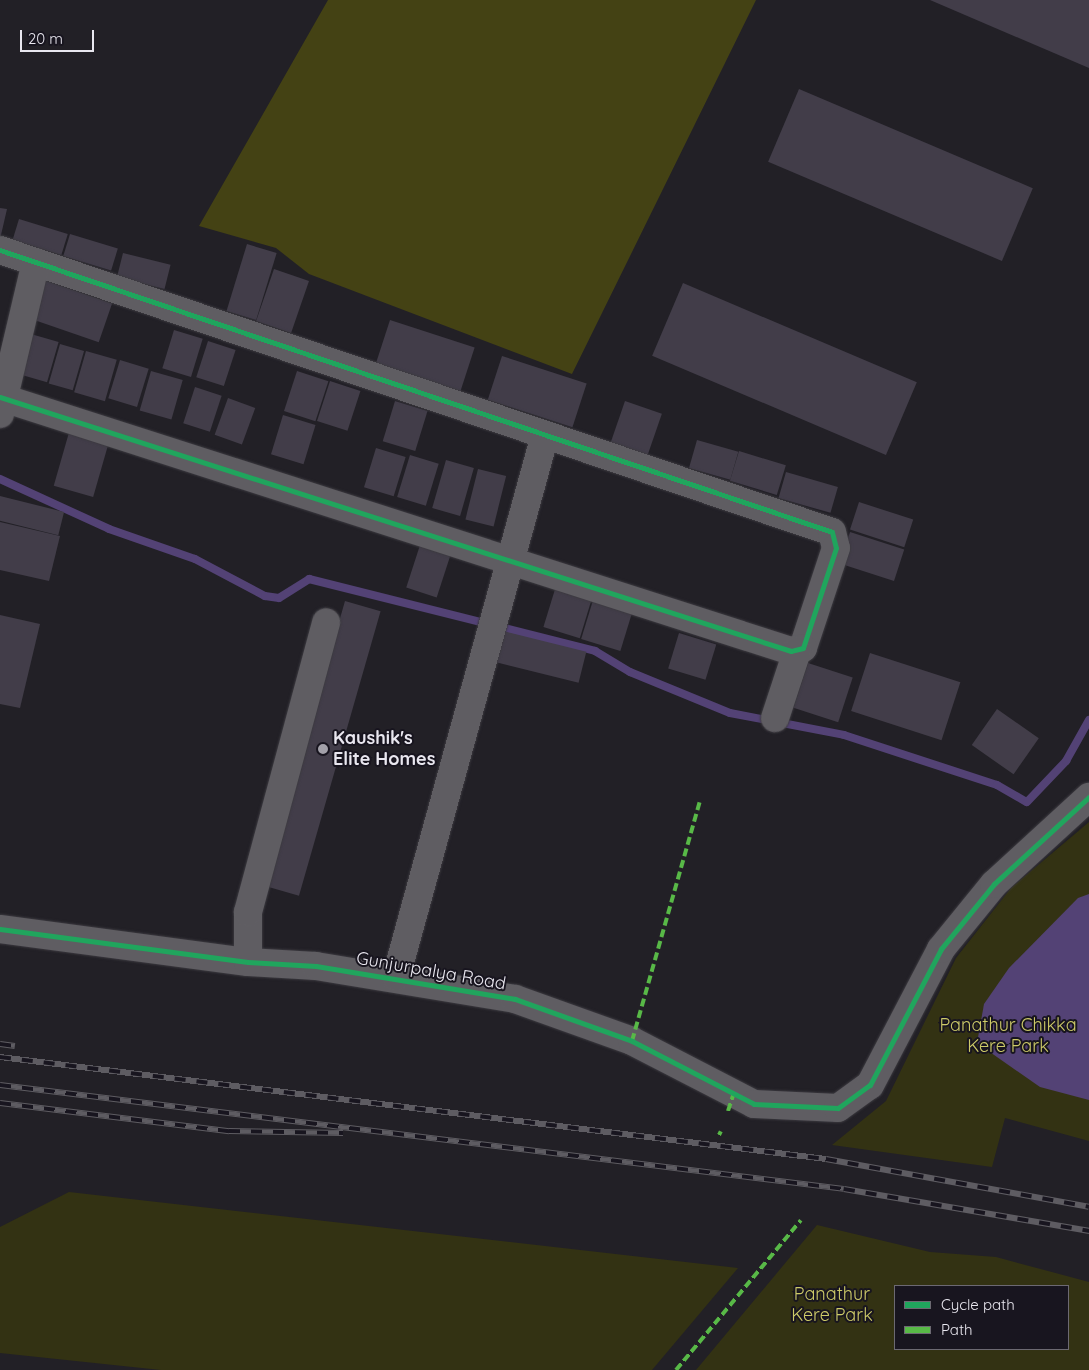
<!DOCTYPE html>
<style>
body{margin:0}
#map{position:relative;width:1089px;height:1370px;overflow:hidden;background:#222026;font-family:Quicksand,sans-serif}
div>[style]{position:absolute}
[style*='--x']{left:calc(var(--x)*1px);top:calc(var(--y)*1px);width:calc(var(--w)*1px);rotate:calc(var(--a)*1deg)}
.green>*{inset:0;background:#333213}
.forest>*{inset:0;background:#444214}
.water>*{inset:0;background:#534275}
.stream>*{height:8px;margin:-4px;padding:0 4px;transform-origin:4px;border-radius:4px;background:#534275}
.building>*{inset:0;background:#423d49;transform-origin:0 0}
.roads{filter:drop-shadow(0 0 1px #3c3a40) drop-shadow(0 0 1px #3c3a40)}
.minor>*{height:28px;margin:-14px;padding:0 14px;transform-origin:14px;border-radius:14px;background:#5f5d62}
.rail>*{height:5.5px;margin-top:-2.75px;transform-origin:0;background:repeating-linear-gradient(90deg,#18151f 0 11px,#5e5c62 0 22px);box-sizing:border-box;border-block:1px solid #5e5c62}
.quiet>*{height:4px;margin-top:-2px;transform-origin:0;background:repeating-linear-gradient(90deg,#58b947 0 8px,transparent 0 12px)}
.cycleway>*{height:5px;margin:-2.5px;padding:0 2.5px;transform-origin:2.5px;border-radius:2.5px;background:#20a55d}
.dots>*{width:14px;height:14px;translate:-50% -50%;box-sizing:border-box;border:2px solid #18151f;border-radius:50%}
span{translate:-50% -50%;white-space:nowrap;text-align:center;line-height:1.15;-webkit-text-stroke:4px #18151f;paint-order:stroke}
.poi-label{font-size:18px;color:#e9e7ef;font-weight:700}
.left{translate:0 -50%;text-align:left}
.street-label{font-size:18px;color:#e9e7ef}
.park-label{font-size:18px;color:#cdca68}
.legend{position:absolute;left:894px;top:1285px;width:175px;height:65px;box-sizing:border-box;background:#18151f;border:1px solid #6c6972;margin:0;padding:6px 9px;list-style:none;font-size:15px;color:#e9e7ef}
.legend li{display:flex;align-items:center;gap:10px;height:25px}
.legend b{width:25px;border:1px solid #6c6972}
.scale{position:absolute;left:20px;top:30px;width:74px;height:22px;box-sizing:border-box;border:2px solid #e9e7ef;border-top:0;padding-left:6px;font-size:15px;line-height:18px;white-space:nowrap;color:#e9e7ef;-webkit-text-stroke:4px #18151f;paint-order:stroke}
</style>
<div id="map">
<div class="green">
<i style="clip-path:polygon(1089px 822px,1089px 1141px,1005px 1118px,992px 1167px,832px 1145px,886px 1101px,956px 958px,1011px 888px)"></i>
<i style="clip-path:polygon(69px 1192px,738px 1268px,652px 1370px,161px 1370px,0 1353px,0 1227px)"></i>
<i style="clip-path:polygon(evenodd,817px 1225px,930px 1252px,996px 1257px,1089px 1282px,1089px 1370px,696px 1370px,817px 1225px,895px 1286px,1068px 1286px,1068px 1349px,895px 1349px,895px 1286px)"></i>
</div>
<div class="forest">
<i style="clip-path:polygon(328px 0,756px 0,572px 374px,309px 274px,276px 248px,199px 226px)"></i>
</div>
<div class="water">
<i style="clip-path:polygon(1089px 894px,1089px 1100px,1040px 1087px,977px 1043px,984px 1004px,1009px 968px,1078px 898px)"></i>
</div>
<div class="stream">
<i style="--x:0;--y:479;--w:120;--a:24.6"></i>
<i style="--x:109;--y:529;--w:91;--a:19.2"></i>
<i style="--x:195;--y:559;--w:79;--a:27.9"></i>
<i style="--x:265;--y:596;--w:14;--a:8"></i>
<i style="--x:279;--y:598;--w:36;--a:-32"></i>
<i style="--x:309;--y:579;--w:295;--a:14.1"></i>
<i style="--x:595;--y:651;--w:41;--a:31"></i>
<i style="--x:630;--y:672;--w:108;--a:22.3"></i>
<i style="--x:730;--y:713;--w:116;--a:10.9"></i>
<i style="--x:844;--y:735;--w:161;--a:18.1"></i>
<i style="--x:997;--y:785;--w:34;--a:30"></i>
<i style="--x:1027;--y:802;--w:57;--a:-46.4"></i>
<i style="--x:1066;--y:761;--w:47;--a:-60.7"></i>
</div>
<div class="building">
<i style="clip-path:polygon(930px 0,1089px 0,1089px 68px)"></i>
<i style="left:799px;top:89px;width:254px;height:79px;rotate:23deg"></i>
<i style="clip-path:polygon(0 208px,7px 209px,1px 235px,0 235px)"></i>
<i style="left:19px;top:219px;width:51px;height:22px;rotate:17deg"></i>
<i style="left:70px;top:234px;width:50px;height:23px;rotate:17deg"></i>
<i style="left:247px;top:244px;width:31px;height:70px;rotate:17deg"></i>
<i style="left:123px;top:253px;width:49px;height:25px;rotate:14deg"></i>
<i style="left:274px;top:269px;width:37px;height:55px;rotate:19deg"></i>
<i style="left:44px;top:280px;width:72px;height:41px;rotate:19deg"></i>
<i style="left:683px;top:283px;width:254px;height:79px;rotate:23deg"></i>
<i style="left:390px;top:320px;width:89px;height:46px;rotate:18deg"></i>
<i style="left:174px;top:330px;width:30px;height:40px;rotate:17deg"></i>
<i style="left:24px;top:332px;width:36px;height:42px;rotate:16deg"></i>
<i style="left:208px;top:341px;width:29px;height:38px;rotate:18deg"></i>
<i style="left:60px;top:344px;width:25px;height:41px;rotate:16deg"></i>
<i style="left:86px;top:351px;width:32px;height:43px;rotate:16deg"></i>
<i style="left:502px;top:356px;width:89px;height:46px;rotate:18deg"></i>
<i style="left:120px;top:360px;width:30px;height:40px;rotate:17deg"></i>
<i style="left:151px;top:371px;width:33px;height:41px;rotate:16deg"></i>
<i style="left:297px;top:371px;width:33px;height:42px;rotate:18deg"></i>
<i style="left:330px;top:381px;width:32px;height:42px;rotate:18deg"></i>
<i style="left:195px;top:387px;width:28px;height:38px;rotate:18deg"></i>
<i style="left:228px;top:398px;width:29px;height:39px;rotate:20deg"></i>
<i style="left:395px;top:401px;width:34px;height:42px;rotate:17deg"></i>
<i style="left:625px;top:401px;width:39px;height:44px;rotate:19deg"></i>
<i style="left:283px;top:415px;width:34px;height:41px;rotate:17deg"></i>
<i style="left:70px;top:429px;width:41px;height:59px;rotate:16deg"></i>
<i style="left:697px;top:440px;width:43px;height:29px;rotate:16deg"></i>
<i style="left:376px;top:448px;width:31px;height:41px;rotate:17deg"></i>
<i style="left:739px;top:451px;width:49px;height:31px;rotate:17deg"></i>
<i style="left:410px;top:455px;width:30px;height:44px;rotate:17deg"></i>
<i style="left:446px;top:460px;width:29px;height:50px;rotate:16deg"></i>
<i style="left:478px;top:469px;width:29px;height:52px;rotate:14deg"></i>
<i style="left:786px;top:472px;width:54px;height:27px;rotate:16deg"></i>
<i style="left:0;top:496px;width:66px;height:24px;rotate:14deg"></i>
<i style="left:859px;top:502px;width:57px;height:29px;rotate:18deg"></i>
<i style="clip-path:polygon(0 522px,60px 536px,49px 581px,0 570px)"></i>
<i style="left:850px;top:532px;width:57px;height:33px;rotate:18deg"></i>
<i style="left:422px;top:539px;width:32px;height:51px;rotate:18deg"></i>
<i style="left:556px;top:586px;width:38px;height:43px;rotate:17deg"></i>
<i style="left:594px;top:597px;width:41px;height:44px;rotate:17deg"></i>
<i style="left:345px;top:601px;width:37px;height:296px;rotate:16deg"></i>
<i style="clip-path:polygon(0 615px,40px 624px,20px 708px,0 704px)"></i>
<i style="left:499px;top:630px;width:90px;height:32px;rotate:14deg"></i>
<i style="left:679px;top:633px;width:39px;height:37px;rotate:17deg"></i>
<i style="left:870px;top:653px;width:95px;height:61px;rotate:18deg"></i>
<i style="left:808px;top:663px;width:47px;height:47px;rotate:18deg"></i>
<i style="left:997px;top:709px;width:51px;height:44px;rotate:35deg"></i>
</div>
<div class="roads">
<div class="minor">
<i style="--x:0;--y:250;--w:878;--a:18.72"></i>
<i style="--x:832;--y:532;--w:16;--a:76"></i>
<i style="--x:836;--y:548;--w:105;--a:108.3"></i>
<i style="--x:803;--y:648;--w:12;--a:166"></i>
<i style="--x:791;--y:651;--w:831;--a:-162.2"></i>
<i style="--x:0;--y:414;--w:156;--a:-76.7"></i>
<i style="--x:775;--y:718;--w:71;--a:-71.8"></i>
<i style="--x:0;--y:929;--w:250;--a:7.6"></i>
<i style="--x:248;--y:962;--w:68;--a:3.4"></i>
<i style="--x:316;--y:966;--w:202;--a:9.4"></i>
<i style="--x:515;--y:999;--w:124;--a:19.7"></i>
<i style="--x:632;--y:1041;--w:137;--a:27.3"></i>
<i style="--x:754;--y:1104;--w:84;--a:2.7"></i>
<i style="--x:838;--y:1108;--w:39;--a:-36"></i>
<i style="--x:870;--y:1085;--w:153;--a:-62.4"></i>
<i style="--x:941;--y:949;--w:84;--a:-50.8"></i>
<i style="--x:994;--y:884;--w:129;--a:-42.5"></i>
<i style="--x:248;--y:962;--w:50;--a:-90"></i>
<i style="--x:248;--y:912;--w:300;--a:-74.9"></i>
<i style="--x:396;--y:977;--w:562;--a:-74.63"></i>
</div>
</div>
<div class="rail">
<i style="--x:0;--y:1044;--w:15;--a:8"></i>
<i style="--x:0;--y:1057;--w:832;--a:7.04"></i>
<i style="--x:826;--y:1159;--w:267;--a:10.3"></i>
<i style="--x:0;--y:1085;--w:850;--a:7.02"></i>
<i style="--x:844;--y:1189;--w:249;--a:9.7"></i>
<i style="--x:0;--y:1103;--w:231;--a:7"></i>
<i style="--x:229;--y:1131;--w:114;--a:1"></i>
</div>
<div class="quiet">
<i style="--x:632;--y:1041;--w:250;--a:-74.2"></i>
<i style="--x:728;--y:1111;--w:19;--a:-72"></i>
<i style="--x:719;--y:1135;--w:4;--a:-63"></i>
<i style="--x:676;--y:1370;--w:195;--a:-50.2"></i>
</div>
<div class="cycleway">
<i style="--x:0;--y:250;--w:878;--a:18.72"></i>
<i style="--x:832;--y:532;--w:16;--a:76"></i>
<i style="--x:836;--y:548;--w:105;--a:108.3"></i>
<i style="--x:803;--y:648;--w:12;--a:166"></i>
<i style="--x:791;--y:651;--w:831;--a:-162.2"></i>
<i style="--x:0;--y:929;--w:250;--a:7.6"></i>
<i style="--x:248;--y:962;--w:68;--a:3.4"></i>
<i style="--x:316;--y:966;--w:202;--a:9.4"></i>
<i style="--x:515;--y:999;--w:124;--a:19.7"></i>
<i style="--x:632;--y:1041;--w:137;--a:27.3"></i>
<i style="--x:754;--y:1104;--w:84;--a:2.7"></i>
<i style="--x:838;--y:1108;--w:39;--a:-36"></i>
<i style="--x:870;--y:1085;--w:153;--a:-62.4"></i>
<i style="--x:941;--y:949;--w:84;--a:-50.8"></i>
<i style="--x:994;--y:884;--w:129;--a:-42.5"></i>
</div>
<div class="dots">
<i style="left:323px;top:749px;background:#a3a1a9"></i>
</div>
<div class="poi-label">
<span class="left" style="left:333px;top:749px">Kaushik's<br>Elite Homes</span>
</div>
<div class="street-label">
<span style="left:431px;top:971px;rotate:10deg">Gunjurpalya Road</span>
</div>
<div class="park-label">
<span style="left:1008px;top:1036px">Panathur Chikka<br>Kere Park</span>
<span style="left:832px;top:1305px">Panathur<br>Kere Park</span>
</div>
<ul class="legend">
<li><b style="height:6px;background:#20a55d"></b>Cycle path</li>
<li><b style="height:6px;background:#58b947"></b>Path</li>
</ul>
<div class="scale">20 m</div>
</div>
